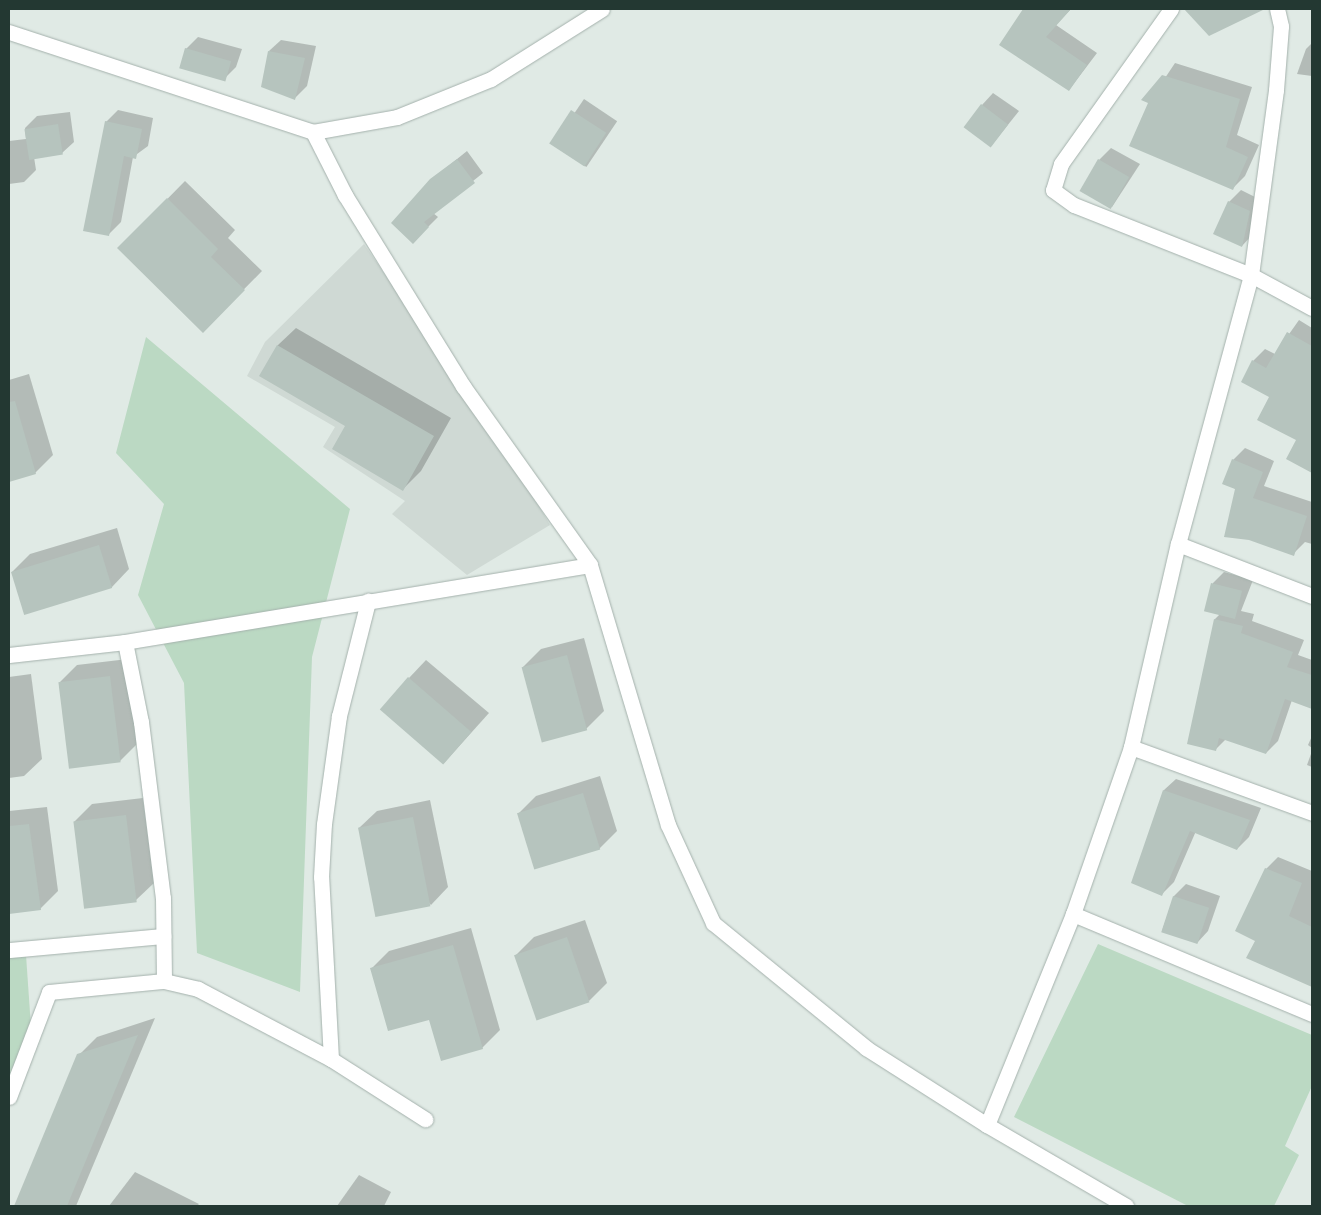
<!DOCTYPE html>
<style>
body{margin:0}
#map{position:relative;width:1321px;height:1215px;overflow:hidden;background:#e0eae5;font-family:Raleway,sans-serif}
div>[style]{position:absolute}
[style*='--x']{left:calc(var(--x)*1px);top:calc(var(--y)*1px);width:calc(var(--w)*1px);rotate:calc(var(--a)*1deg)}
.built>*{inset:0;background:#cfd9d4}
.green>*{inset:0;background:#bbd9c3}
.shadow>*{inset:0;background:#0003;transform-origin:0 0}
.building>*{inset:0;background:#b6c4be;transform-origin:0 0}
.roads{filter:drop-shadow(0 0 1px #a4b1ac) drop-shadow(0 0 1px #a4b1ac)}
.street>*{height:15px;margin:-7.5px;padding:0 7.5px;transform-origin:7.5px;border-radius:7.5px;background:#fff}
span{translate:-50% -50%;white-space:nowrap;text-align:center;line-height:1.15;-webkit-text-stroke:5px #f0f7f3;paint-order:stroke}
.frame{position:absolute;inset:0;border:10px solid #233832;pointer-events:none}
</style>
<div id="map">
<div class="built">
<i style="clip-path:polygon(364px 244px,511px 458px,550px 525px,467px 575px,392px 514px,405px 501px,323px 447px,335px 427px,247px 376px,265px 342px)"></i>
</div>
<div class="green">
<i style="clip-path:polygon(146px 337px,350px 509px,312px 657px,300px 992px,197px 953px,184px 683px,138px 595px,164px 504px,116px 453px)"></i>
<i style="clip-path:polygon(1098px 944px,1312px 1035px,1312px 1086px,1285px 1146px,1299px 1155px,1274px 1206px,1188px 1206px,1014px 1117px)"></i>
<i style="clip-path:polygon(26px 955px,31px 1027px,9px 1077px,9px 957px)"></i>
</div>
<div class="shadow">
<i style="clip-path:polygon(1025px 9px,1071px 9px,1056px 25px,1097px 53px,1069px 90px,1001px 44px)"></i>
<i style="clip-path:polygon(1186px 9px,1246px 9px,1246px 10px,1209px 34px)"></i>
<i style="clip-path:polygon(198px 37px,242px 49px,236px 67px,224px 79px,186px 49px)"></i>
<i style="clip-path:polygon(281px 40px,316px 46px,307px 86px,295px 98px,269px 51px)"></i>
<i style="clip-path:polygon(1312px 43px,1312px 76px,1297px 74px,1306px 49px)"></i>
<i style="clip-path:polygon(1175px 63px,1252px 87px,1237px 135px,1259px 145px,1245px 176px,1233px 188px,1149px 102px)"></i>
<i style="clip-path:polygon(993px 93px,1019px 111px,991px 146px,982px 105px)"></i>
<i style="left:584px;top:99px;width:40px;height:55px;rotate:34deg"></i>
<i style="clip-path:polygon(118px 110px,153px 118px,148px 146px,133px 157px,121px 222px,109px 234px,106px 122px)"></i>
<i style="clip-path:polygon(70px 112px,74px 142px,62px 153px,34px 157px,36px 170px,24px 182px,9px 184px,9px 141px,26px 139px,25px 128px,37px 116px)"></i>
<i style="clip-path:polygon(1111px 148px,1140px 164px,1112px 207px,1099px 160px)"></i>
<i style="clip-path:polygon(467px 151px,483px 173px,433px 213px,438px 217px,413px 242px,431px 180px)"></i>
<i style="clip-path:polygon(185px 181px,235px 230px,228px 238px,262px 271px,203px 331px,119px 248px)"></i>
<i style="clip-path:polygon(1241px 190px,1261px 200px,1253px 234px,1242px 246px,1229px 202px)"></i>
<i style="clip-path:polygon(1299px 320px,1312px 328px,1312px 472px,1288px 459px,1298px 440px,1253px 361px,1265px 349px,1275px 354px)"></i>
<i style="clip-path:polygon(296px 328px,451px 418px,421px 471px,403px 489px,347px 426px,261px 375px,278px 345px)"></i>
<i style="clip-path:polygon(29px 374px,53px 455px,35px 473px,9px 480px,9px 380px)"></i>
<i style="clip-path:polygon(1245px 448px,1274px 461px,1264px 486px,1312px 502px,1312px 544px,1305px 542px,1293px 554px,1236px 489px,1223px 483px,1233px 460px)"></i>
<i style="clip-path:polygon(117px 528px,129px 569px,112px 587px,12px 572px,30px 554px)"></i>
<i style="clip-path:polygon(1224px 572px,1253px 580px,1241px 611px,1254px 614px,1252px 621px,1304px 640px,1298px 655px,1312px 660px,1312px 707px,1292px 700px,1278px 741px,1266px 753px,1226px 739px,1216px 749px,1189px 743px,1215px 619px,1220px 614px,1205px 610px,1213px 583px)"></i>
<i style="clip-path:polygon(584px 638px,604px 711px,586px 729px,523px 667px,541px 649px)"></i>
<i style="clip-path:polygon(128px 659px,138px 743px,120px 761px,59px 683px,77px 665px)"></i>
<i style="clip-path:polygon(426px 660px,489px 713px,444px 763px,409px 678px)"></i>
<i style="clip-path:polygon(31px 674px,42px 759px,24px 776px,9px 778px,9px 677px)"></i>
<i style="clip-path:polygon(1312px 736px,1312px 748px,1308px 745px)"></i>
<i style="clip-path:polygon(1312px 751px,1312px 767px,1307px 765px)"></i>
<i style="clip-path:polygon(600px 776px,617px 831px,599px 849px,518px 814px,536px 796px)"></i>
<i style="clip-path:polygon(1176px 779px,1261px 808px,1249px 837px,1237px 849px,1196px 831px,1174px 882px,1162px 894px,1164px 790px)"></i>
<i style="clip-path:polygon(143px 798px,154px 883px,136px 900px,74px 822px,92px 804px)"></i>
<i style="clip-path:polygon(430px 800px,448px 887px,431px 905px,359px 828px,377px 811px)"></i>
<i style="clip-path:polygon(47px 807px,58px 891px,40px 909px,9px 913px,9px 811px)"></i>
<i style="clip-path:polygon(1278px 857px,1312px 871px,1312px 986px,1248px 957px,1256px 940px,1266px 869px)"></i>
<i style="clip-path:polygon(1186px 884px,1220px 896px,1208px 931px,1197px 943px,1162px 931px,1174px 896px)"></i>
<i style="clip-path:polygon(585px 920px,607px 983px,589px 1001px,516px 955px,534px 937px)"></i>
<i style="clip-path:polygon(471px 928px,500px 1030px,482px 1048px,430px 1018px,371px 969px,389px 951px)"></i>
<i style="clip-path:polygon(155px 1018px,76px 1206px,16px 1206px,79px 1055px,97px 1037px)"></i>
<i style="clip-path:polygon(135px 1172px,199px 1204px,197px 1206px,109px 1206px)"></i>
<i style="clip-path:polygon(359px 1175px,391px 1192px,384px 1206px,337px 1206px)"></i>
</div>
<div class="building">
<i style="clip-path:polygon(1023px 9px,1071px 9px,1046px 37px,1087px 65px,1069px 91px,999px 45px)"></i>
<i style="clip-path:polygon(1184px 9px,1265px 9px,1209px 36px)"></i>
<i style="left:185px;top:48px;width:48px;height:21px;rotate:16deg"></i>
<i style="clip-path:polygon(268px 51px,305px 58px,295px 100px,261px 87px)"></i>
<i style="clip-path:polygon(1162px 75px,1240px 99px,1226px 147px,1248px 157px,1233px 190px,1129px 146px,1148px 103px,1141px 100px)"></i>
<i style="left:981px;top:104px;width:34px;height:29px;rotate:37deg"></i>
<i style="left:571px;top:110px;width:42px;height:40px;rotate:33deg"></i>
<i style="clip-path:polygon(105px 121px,142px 129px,136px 159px,124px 156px,109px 236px,83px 231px)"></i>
<i style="left:58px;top:124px;width:31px;height:34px;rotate:81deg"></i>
<i style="clip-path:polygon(457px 159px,475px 183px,424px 222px,429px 227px,413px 244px,391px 223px,430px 179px)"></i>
<i style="left:1098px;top:159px;width:36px;height:37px;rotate:30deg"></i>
<i style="clip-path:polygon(167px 198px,218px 249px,211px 257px,245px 290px,203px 333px,117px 248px)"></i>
<i style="clip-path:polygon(1228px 201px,1250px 211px,1242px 247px,1213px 234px)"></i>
<i style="clip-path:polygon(1287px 332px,1312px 346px,1312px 473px,1286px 459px,1296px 440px,1257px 420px,1269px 397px,1241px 382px,1252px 360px,1266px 368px)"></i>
<i style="clip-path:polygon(277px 345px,434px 436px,403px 491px,332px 449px,345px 426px,259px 376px)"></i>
<i style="clip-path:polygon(15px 401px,36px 474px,9px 482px,9px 402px)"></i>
<i style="clip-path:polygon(1232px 459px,1263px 472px,1253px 498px,1307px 516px,1294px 556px,1249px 540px,1224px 537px,1235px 489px,1222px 484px)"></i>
<i style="left:99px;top:545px;width:45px;height:92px;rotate:73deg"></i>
<i style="left:1211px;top:583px;width:32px;height:29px;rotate:14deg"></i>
<i style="clip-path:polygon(1214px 619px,1243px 626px,1241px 633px,1293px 652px,1287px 667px,1312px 675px,1312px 709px,1285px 699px,1266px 754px,1219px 738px,1216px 751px,1187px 744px)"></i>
<i style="left:567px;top:655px;width:78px;height:47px;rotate:75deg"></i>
<i style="left:110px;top:676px;width:87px;height:52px;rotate:83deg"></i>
<i style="left:408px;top:677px;width:84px;height:43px;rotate:41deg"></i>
<i style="clip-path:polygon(1163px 790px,1250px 820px,1237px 850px,1190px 831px,1162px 896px,1131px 883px)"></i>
<i style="left:583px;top:793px;width:59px;height:69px;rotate:73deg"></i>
<i style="left:126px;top:815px;width:88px;height:53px;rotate:83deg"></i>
<i style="left:413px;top:817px;width:91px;height:56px;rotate:79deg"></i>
<i style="clip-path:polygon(29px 824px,41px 910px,9px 914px,9px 826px)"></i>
<i style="clip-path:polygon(1265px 868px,1302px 883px,1289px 916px,1312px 927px,1312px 987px,1246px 958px,1255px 941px,1235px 931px)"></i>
<i style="left:1173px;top:896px;width:38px;height:38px;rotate:18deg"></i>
<i style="left:567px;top:937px;width:69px;height:56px;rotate:71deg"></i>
<i style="clip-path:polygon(453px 945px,483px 1049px,441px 1061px,429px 1020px,388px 1031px,370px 968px)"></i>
<i style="clip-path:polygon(138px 1035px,67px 1206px,14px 1206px,77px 1054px)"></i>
</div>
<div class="roads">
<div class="street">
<i style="--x:1171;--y:9;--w:190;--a:125.4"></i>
<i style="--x:1061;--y:164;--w:27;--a:107"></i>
<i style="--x:1053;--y:190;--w:26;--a:36"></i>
<i style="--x:1074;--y:205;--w:190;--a:21.6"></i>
<i style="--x:1251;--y:275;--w:69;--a:28.4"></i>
<i style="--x:9;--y:32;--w:320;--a:18.2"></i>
<i style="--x:313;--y:132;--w:85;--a:-10.1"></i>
<i style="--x:397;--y:117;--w:101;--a:-22"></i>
<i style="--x:491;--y:79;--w:131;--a:-32.2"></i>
<i style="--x:313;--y:132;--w:71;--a:63.1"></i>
<i style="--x:345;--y:195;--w:225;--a:58.3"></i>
<i style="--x:463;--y:386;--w:219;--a:54.6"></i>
<i style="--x:590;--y:565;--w:271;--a:73.3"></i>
<i style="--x:668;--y:825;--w:108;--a:65.3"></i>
<i style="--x:713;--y:923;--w:198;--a:39.2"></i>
<i style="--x:866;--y:1048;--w:143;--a:32.5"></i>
<i style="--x:987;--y:1125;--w:161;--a:30.2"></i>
<i style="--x:1178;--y:544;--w:144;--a:21.2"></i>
<i style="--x:125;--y:642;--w:471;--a:-9.4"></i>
<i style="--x:9;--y:655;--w:117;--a:-6.4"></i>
<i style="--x:125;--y:642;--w:82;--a:78.7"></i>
<i style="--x:141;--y:722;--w:177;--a:82.9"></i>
<i style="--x:163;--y:898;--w:83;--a:89.3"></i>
<i style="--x:1131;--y:747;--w:193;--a:20"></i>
<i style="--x:1073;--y:914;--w:259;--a:22.7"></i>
<i style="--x:9;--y:950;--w:155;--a:-5.2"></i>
<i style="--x:331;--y:1059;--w:182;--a:-93.1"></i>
<i style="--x:321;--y:877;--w:53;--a:-86.8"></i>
<i style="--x:324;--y:824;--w:109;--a:-82.1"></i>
<i style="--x:339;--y:716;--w:119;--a:-75.8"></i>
<i style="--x:9;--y:1097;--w:112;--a:-69.1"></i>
<i style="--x:49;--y:992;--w:116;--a:-5.5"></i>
<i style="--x:164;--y:981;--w:35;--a:13"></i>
<i style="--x:198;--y:989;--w:150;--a:27.8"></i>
<i style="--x:331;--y:1059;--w:112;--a:32.6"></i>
<i style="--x:987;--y:1125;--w:228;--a:-67.8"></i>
<i style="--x:1073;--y:914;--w:177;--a:-70.8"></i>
<i style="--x:1131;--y:747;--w:208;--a:-77"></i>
<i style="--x:1178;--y:544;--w:279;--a:-74.8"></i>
<i style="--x:1251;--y:275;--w:187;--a:-82.3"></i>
<i style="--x:1276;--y:90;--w:64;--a:-85.5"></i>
<i style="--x:1281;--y:26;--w:17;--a:-103"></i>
</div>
</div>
<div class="frame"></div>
</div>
